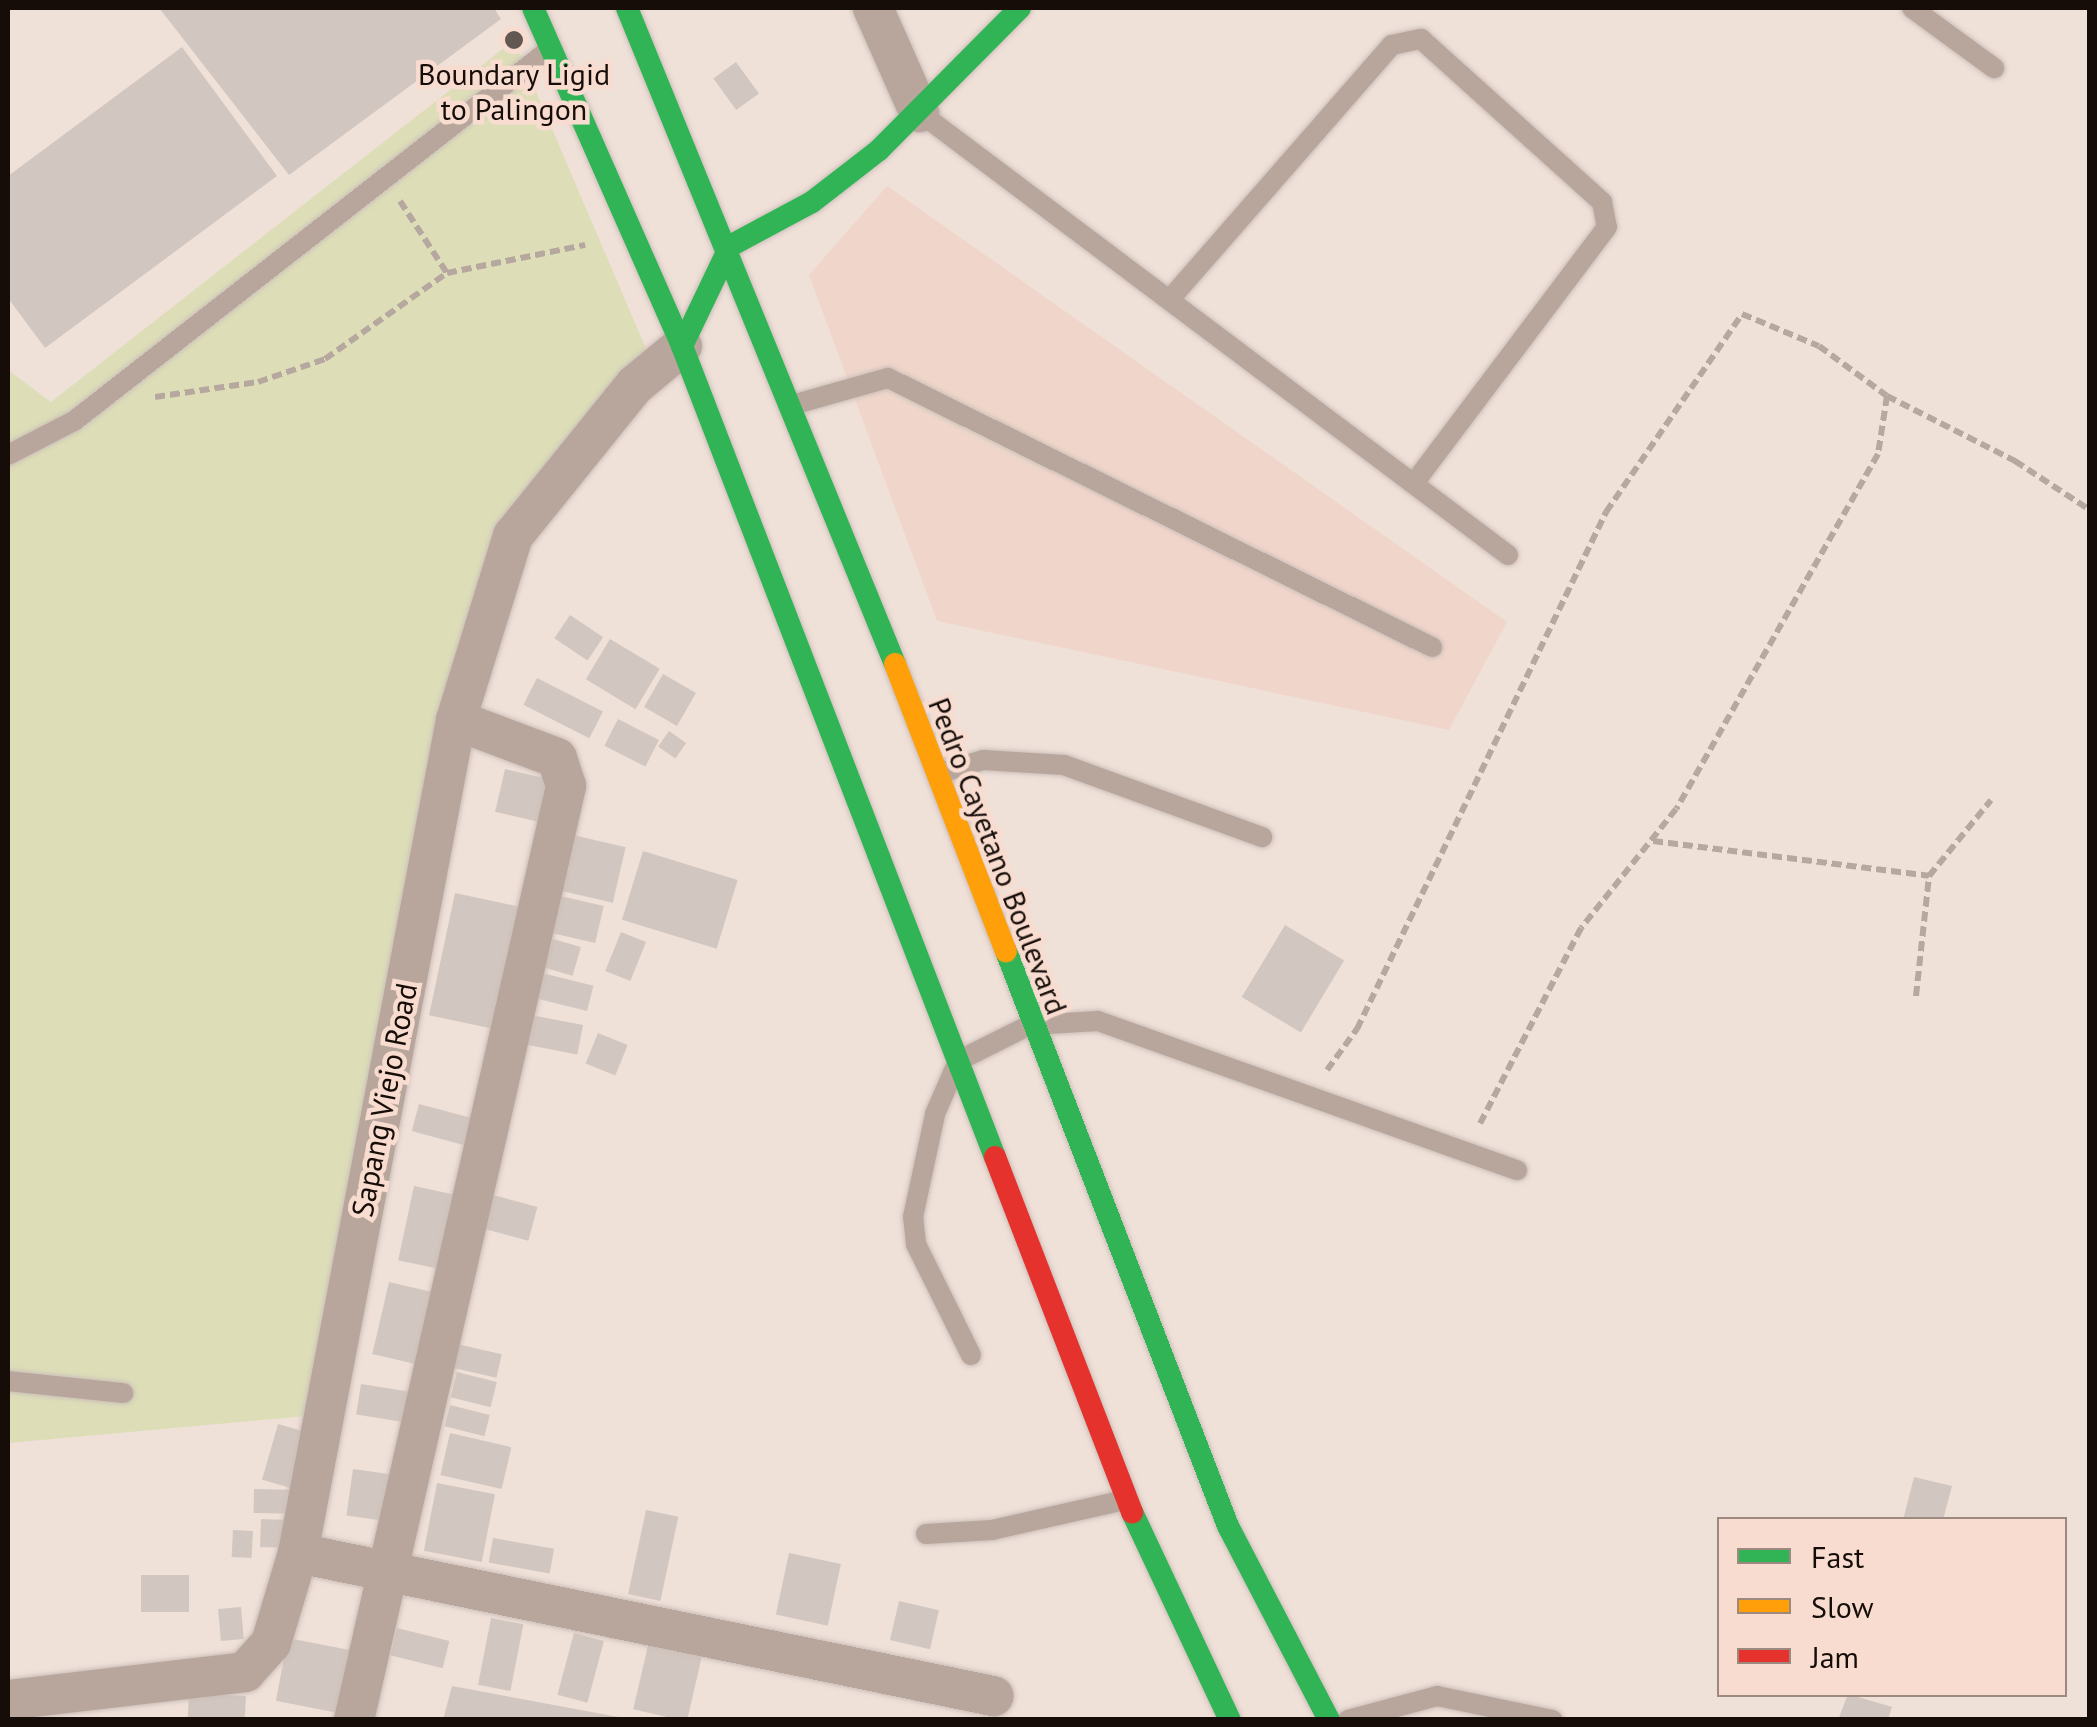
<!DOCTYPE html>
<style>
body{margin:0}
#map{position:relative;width:2097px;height:1727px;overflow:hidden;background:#efe0d8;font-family:"PT Sans",sans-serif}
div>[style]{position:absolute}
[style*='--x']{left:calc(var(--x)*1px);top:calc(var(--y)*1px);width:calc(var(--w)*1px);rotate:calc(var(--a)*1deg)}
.built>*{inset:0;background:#f0d6ca}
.green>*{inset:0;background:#dddeb8}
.building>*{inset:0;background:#d2c7c0;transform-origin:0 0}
.path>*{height:6px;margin-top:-3px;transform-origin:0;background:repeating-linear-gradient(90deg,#b6a89f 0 10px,transparent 0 15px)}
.roads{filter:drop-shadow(0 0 2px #cbbfb9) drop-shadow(0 0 2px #cbbfb9)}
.lane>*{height:20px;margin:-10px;padding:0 10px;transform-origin:10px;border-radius:10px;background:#b8a69c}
.street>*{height:40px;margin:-20px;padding:0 20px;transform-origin:20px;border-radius:20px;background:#b8a69c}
.fast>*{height:22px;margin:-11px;padding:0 11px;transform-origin:11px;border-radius:11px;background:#30b455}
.slow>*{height:22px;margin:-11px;padding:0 11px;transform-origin:11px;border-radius:11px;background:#ff9f0a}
.jam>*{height:22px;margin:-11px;padding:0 11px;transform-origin:11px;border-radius:11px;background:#e5322d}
.dots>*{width:28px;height:28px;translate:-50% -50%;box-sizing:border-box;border:5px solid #f8dccf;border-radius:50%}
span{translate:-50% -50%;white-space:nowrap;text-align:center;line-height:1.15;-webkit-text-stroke:9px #f8dccf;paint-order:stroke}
.poi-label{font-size:30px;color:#160d09}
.street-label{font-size:30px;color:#160d09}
.frame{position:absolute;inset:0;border:10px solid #160d09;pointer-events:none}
.legend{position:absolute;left:1717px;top:1517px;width:350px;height:180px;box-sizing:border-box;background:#f8dccf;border:2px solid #9e8980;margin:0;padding:12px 18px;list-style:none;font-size:30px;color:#160d09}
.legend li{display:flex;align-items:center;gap:20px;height:50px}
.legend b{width:50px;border:2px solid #9e8980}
</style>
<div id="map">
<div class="built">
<i style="clip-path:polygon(887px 186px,1507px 622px,1449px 730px,937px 621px,809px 275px)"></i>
</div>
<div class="green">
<i style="clip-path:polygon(514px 40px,647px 351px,490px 545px,306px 1416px,8px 1443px,8px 370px,51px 402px)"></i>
</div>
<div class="building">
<i style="clip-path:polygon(494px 8px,501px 19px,289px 175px,160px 9px)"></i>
<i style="clip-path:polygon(182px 47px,277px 176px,45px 348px,8px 298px,8px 176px)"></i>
<i style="left:736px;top:62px;width:39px;height:28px;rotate:54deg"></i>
<i style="left:570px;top:615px;width:40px;height:28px;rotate:34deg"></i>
<i style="left:610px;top:639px;width:58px;height:47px;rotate:31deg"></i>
<i style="left:663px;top:674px;width:38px;height:38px;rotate:30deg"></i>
<i style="left:537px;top:678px;width:74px;height:30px;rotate:27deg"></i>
<i style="left:618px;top:719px;width:46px;height:30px;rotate:27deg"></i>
<i style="left:669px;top:731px;width:21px;height:19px;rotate:35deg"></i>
<i style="left:505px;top:769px;width:45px;height:44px;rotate:13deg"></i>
<i style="left:573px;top:835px;width:54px;height:57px;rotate:13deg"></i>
<i style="left:643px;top:851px;width:99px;height:72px;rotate:17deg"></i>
<i style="left:455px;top:893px;width:75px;height:125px;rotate:12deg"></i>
<i style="left:556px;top:895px;width:49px;height:38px;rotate:13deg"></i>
<i style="left:1285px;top:925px;width:69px;height:84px;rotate:31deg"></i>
<i style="left:621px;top:932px;width:27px;height:42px;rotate:22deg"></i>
<i style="left:553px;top:939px;width:29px;height:30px;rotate:16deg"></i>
<i style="left:542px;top:973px;width:53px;height:26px;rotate:14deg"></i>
<i style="left:531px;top:1015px;width:53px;height:30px;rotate:11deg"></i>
<i style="left:598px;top:1033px;width:32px;height:33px;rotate:22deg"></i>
<i style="left:419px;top:1104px;width:66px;height:28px;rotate:15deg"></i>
<i style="left:414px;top:1186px;width:54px;height:76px;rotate:12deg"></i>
<i style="left:493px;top:1195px;width:46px;height:35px;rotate:15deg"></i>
<i style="left:389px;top:1282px;width:51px;height:74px;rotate:13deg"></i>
<i style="left:457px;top:1344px;width:46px;height:24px;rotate:13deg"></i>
<i style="left:457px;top:1372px;width:41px;height:26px;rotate:14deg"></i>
<i style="left:361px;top:1384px;width:51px;height:31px;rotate:9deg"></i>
<i style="left:450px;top:1405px;width:41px;height:22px;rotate:14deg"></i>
<i style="left:278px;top:1424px;width:32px;height:58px;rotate:16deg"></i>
<i style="left:450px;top:1433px;width:63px;height:43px;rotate:13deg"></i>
<i style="left:353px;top:1469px;width:50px;height:47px;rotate:8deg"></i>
<i style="clip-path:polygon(1914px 1477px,1952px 1486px,1943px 1520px,1903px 1520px)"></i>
<i style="left:437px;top:1483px;width:59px;height:69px;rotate:11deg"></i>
<i style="left:254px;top:1489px;width:39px;height:24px;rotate:1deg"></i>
<i style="left:646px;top:1510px;width:33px;height:86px;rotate:12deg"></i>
<i style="left:261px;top:1519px;width:31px;height:28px;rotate:2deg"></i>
<i style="left:233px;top:1530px;width:20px;height:27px;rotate:3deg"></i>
<i style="left:493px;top:1538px;width:62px;height:25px;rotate:10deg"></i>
<i style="left:789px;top:1553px;width:53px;height:63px;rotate:12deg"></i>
<i style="left:189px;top:1575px;width:37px;height:48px;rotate:90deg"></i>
<i style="left:899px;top:1601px;width:41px;height:40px;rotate:13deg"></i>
<i style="left:241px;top:1607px;width:32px;height:23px;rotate:85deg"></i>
<i style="left:491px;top:1618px;width:33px;height:68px;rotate:11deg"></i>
<i style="left:397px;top:1628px;width:54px;height:28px;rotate:14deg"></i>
<i style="left:574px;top:1633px;width:31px;height:64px;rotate:15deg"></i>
<i style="left:288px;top:1638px;width:65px;height:64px;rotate:11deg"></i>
<i style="left:649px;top:1641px;width:55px;height:70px;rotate:13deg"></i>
<i style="clip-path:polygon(452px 1686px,624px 1718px,624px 1720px,443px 1720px)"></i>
<i style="left:189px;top:1693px;width:57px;height:27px;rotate:3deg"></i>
<i style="clip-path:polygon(1848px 1694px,1892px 1707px,1888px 1720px,1838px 1720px)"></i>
</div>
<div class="path">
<i style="--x:400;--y:201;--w:86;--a:56.9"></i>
<i style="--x:447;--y:273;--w:141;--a:-11.5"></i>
<i style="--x:1887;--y:396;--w:144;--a:26.9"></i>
<i style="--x:2015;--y:461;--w:90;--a:33.2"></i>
<i style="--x:155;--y:397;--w:104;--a:-8.3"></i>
<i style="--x:258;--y:382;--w:71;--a:-18.9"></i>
<i style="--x:325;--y:359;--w:149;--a:-35.2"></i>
<i style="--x:1653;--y:841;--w:278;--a:7.2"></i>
<i style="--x:1929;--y:876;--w:98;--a:-50.8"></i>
<i style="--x:1916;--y:996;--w:121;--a:-83.8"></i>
<i style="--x:1327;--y:1070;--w:51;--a:-53.8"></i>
<i style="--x:1357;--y:1029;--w:574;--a:-64.28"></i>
<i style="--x:1606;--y:512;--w:240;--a:-55.5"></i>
<i style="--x:1742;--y:314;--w:83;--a:22.6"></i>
<i style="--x:1819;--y:346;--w:84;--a:36.3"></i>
<i style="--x:1887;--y:396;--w:59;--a:98.8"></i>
<i style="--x:1878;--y:454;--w:408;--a:119.6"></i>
<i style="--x:1676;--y:809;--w:152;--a:128.6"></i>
<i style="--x:1581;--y:928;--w:220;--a:117.3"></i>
</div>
<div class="roads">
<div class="lane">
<i style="--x:1912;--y:8;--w:102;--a:36.2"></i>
<i style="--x:919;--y:112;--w:737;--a:36.95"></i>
<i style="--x:1171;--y:298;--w:336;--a:-48.9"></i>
<i style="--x:1392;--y:45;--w:30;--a:-12"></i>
<i style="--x:1421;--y:39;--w:244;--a:42"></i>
<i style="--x:1602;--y:202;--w:25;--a:79"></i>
<i style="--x:1607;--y:227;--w:319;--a:127"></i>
<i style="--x:796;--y:404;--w:96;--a:-15.8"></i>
<i style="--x:888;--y:378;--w:607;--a:26.31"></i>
<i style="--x:8;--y:455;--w:74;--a:-27.3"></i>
<i style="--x:74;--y:421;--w:603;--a:-37.99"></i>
<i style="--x:937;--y:774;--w:48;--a:-16.9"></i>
<i style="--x:983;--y:760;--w:81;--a:3.5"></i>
<i style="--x:1064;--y:765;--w:211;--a:20"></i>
<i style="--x:971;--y:1355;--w:124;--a:-116.4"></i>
<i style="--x:916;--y:1244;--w:27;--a:-96"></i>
<i style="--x:913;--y:1217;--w:105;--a:-77.9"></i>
<i style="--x:935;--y:1114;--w:58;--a:-66.5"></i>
<i style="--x:958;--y:1061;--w:80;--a:-26.6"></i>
<i style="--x:1030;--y:1025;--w:68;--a:-3.4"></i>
<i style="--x:1098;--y:1021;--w:445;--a:19.6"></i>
<i style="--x:8;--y:1381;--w:116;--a:6"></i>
<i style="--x:926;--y:1534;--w:66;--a:-3.5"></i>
<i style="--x:992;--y:1530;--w:136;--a:-12.7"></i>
<i style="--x:1348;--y:1720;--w:92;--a:-15.1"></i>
<i style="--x:1437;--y:1696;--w:118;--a:11.7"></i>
</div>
<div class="street">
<i style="--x:873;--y:8;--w:114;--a:66.1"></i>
<i style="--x:298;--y:1553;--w:710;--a:11.63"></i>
<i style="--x:8;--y:1700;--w:239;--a:-6.7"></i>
<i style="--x:245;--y:1672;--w:39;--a:-48"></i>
<i style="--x:271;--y:1643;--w:94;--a:-73.3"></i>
<i style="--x:298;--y:1553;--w:848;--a:-79.26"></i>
<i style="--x:456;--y:720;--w:193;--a:-72.8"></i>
<i style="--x:513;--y:536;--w:194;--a:-51.1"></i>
<i style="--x:635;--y:385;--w:61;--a:-39.7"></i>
<i style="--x:354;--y:1720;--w:958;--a:-77.21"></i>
<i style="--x:566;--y:786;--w:29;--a:-108"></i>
<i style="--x:557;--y:758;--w:108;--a:-159.4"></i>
</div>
<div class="fast">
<i style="--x:533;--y:8;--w:369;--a:66.2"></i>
<i style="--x:682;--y:346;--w:869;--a:68.9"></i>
<i style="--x:627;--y:8;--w:709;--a:67.78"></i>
<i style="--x:682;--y:346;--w:111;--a:-64.4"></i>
<i style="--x:730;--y:246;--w:93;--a:-28.2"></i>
<i style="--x:812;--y:202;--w:85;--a:-37.8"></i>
<i style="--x:879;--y:150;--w:200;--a:-45.2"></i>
<i style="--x:1006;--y:951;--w:616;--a:68.89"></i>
<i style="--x:1228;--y:1526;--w:219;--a:62.5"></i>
<i style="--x:1132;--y:1512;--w:230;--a:64.8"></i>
</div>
<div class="slow">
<i style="--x:895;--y:664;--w:308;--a:68.9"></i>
</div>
<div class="jam">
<i style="--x:995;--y:1157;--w:381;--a:68.9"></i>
</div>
</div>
<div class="dots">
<i style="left:514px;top:40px;background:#625751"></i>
</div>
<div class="poi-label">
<span style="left:514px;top:91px">Boundary Ligid<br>to Palingon</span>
</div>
<div class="street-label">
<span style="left:998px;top:856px;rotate:69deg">Pedro Cayetano Boulevard</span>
<span style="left:384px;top:1100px;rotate:-79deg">Sapang Viejo Road</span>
</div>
<div class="frame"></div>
<ul class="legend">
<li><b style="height:12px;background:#30b455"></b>Fast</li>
<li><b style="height:12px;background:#ff9f0a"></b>Slow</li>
<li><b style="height:12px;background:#e5322d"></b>Jam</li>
</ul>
</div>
